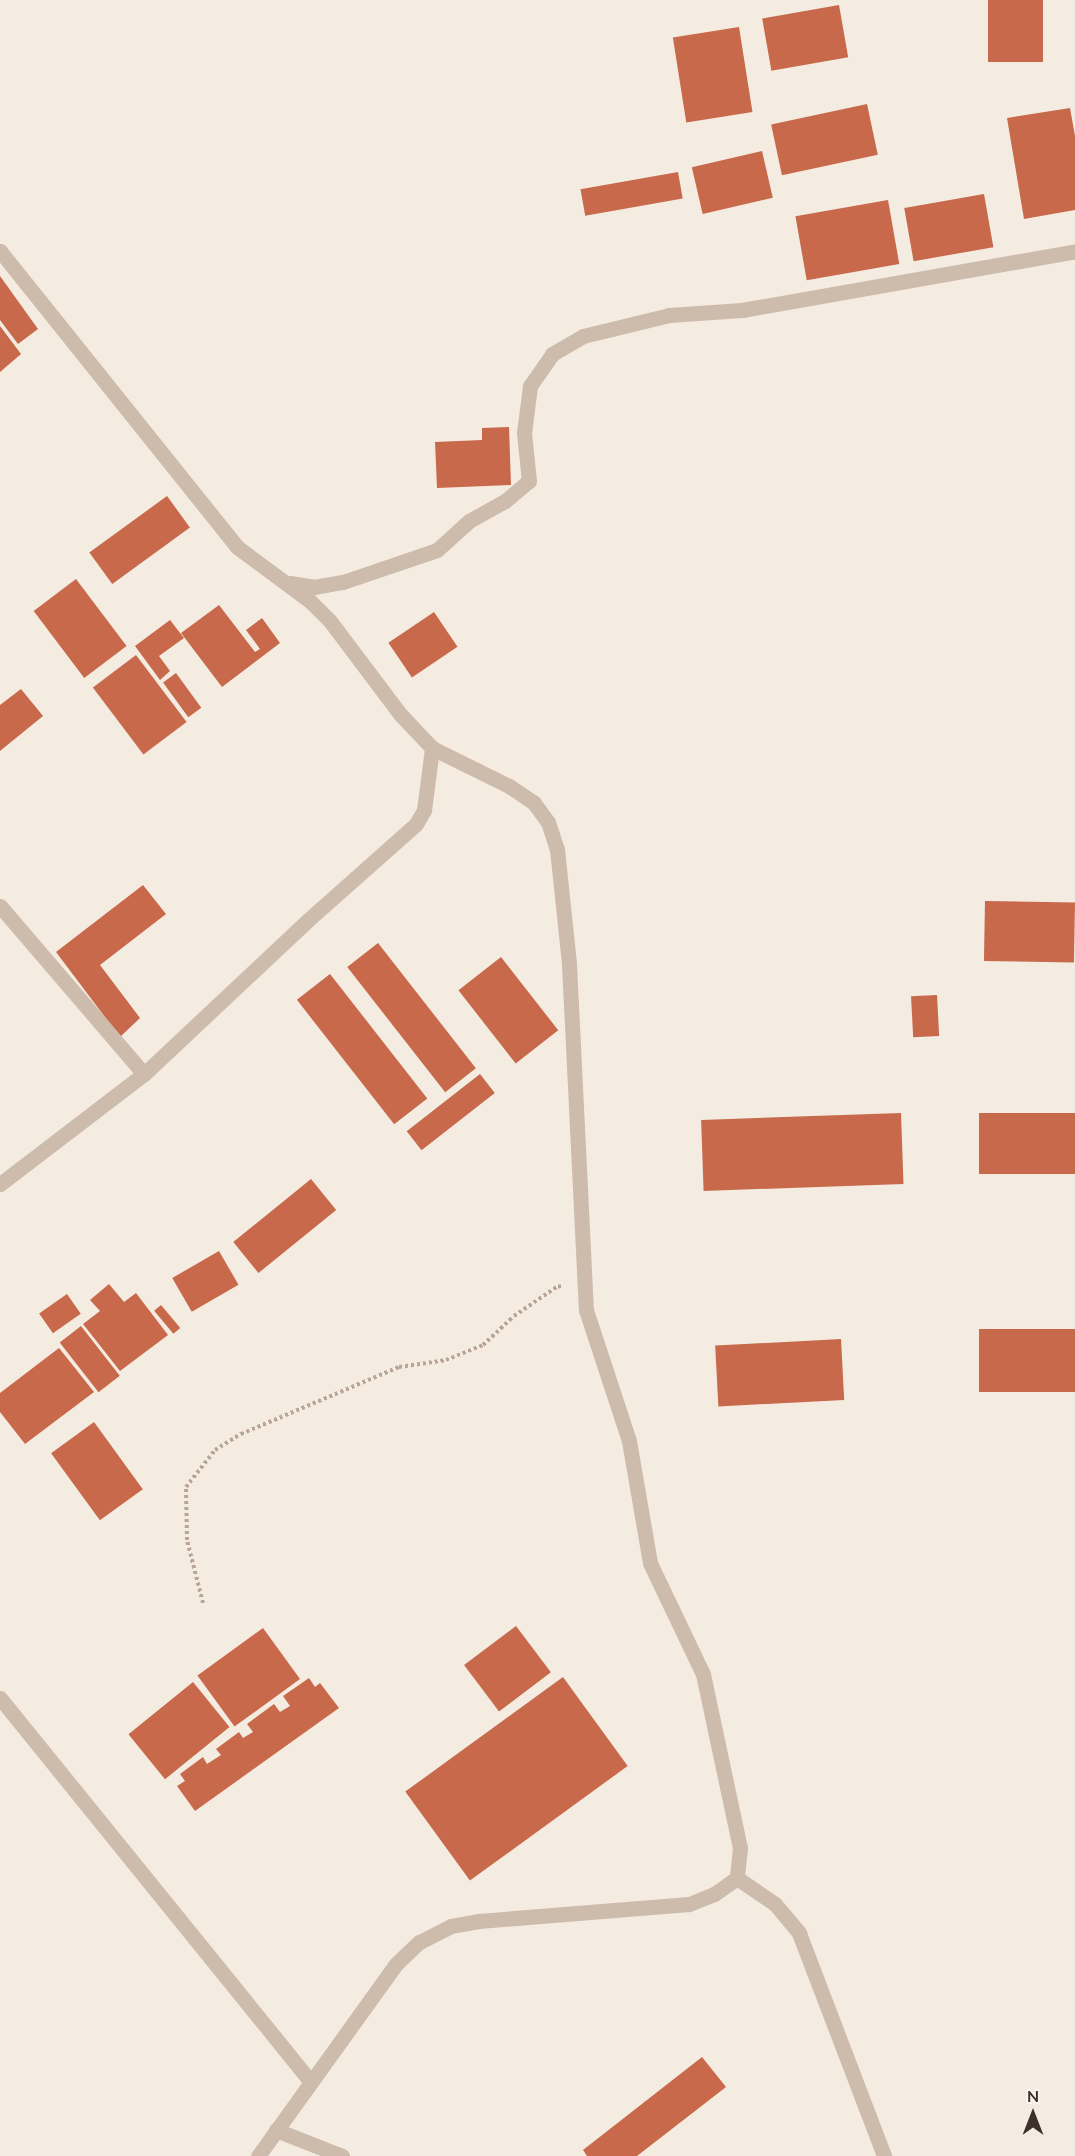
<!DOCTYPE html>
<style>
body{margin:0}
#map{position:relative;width:1075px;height:2156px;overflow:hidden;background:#f4ebe1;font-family:Mulish,sans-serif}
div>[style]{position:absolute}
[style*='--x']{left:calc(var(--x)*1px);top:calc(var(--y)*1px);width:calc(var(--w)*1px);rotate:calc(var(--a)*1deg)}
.building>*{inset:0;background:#c8694b;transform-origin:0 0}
.path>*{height:4px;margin-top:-2px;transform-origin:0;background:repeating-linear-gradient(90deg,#b9a596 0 3px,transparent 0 6px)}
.minor>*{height:15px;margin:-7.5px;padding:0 7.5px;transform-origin:7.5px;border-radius:7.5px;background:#cdbbac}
span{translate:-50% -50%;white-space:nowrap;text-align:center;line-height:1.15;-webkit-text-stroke:6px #fbf5ee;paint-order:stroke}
.north{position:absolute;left:1003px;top:2084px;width:60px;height:60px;-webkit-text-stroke:4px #fbf5ee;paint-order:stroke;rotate:0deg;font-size:16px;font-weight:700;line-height:24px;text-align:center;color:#3b302b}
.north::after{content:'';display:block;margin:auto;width:21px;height:27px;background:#3b302b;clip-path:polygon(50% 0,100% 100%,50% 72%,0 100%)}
</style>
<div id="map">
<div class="building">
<i style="left:988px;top:0;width:55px;height:62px"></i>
<i style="left:839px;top:5px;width:53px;height:78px;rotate:80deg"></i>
<i style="left:739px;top:27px;width:86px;height:67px;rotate:81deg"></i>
<i style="left:867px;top:104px;width:52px;height:98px;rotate:78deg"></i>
<i style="clip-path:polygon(1070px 108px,1075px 136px,1075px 210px,1024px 219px,1007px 118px)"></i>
<i style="left:762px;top:151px;width:48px;height:72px;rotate:77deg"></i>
<i style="left:678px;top:172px;width:27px;height:99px;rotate:80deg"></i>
<i style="left:984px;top:194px;width:54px;height:81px;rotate:80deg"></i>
<i style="left:888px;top:200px;width:65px;height:94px;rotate:80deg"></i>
<i style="clip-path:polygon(0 276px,38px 329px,18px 344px,0 320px)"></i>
<i style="clip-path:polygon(0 326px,21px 354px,0 372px)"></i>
<i style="clip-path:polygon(509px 427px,511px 485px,437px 488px,435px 442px,482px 440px,482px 428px)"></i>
<i style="left:167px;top:496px;width:39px;height:96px;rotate:54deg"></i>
<i style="left:76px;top:579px;width:84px;height:53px;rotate:53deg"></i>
<i style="clip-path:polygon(219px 605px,255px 652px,260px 649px,246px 630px,262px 618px,280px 643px,222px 687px,181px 633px)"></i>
<i style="left:434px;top:612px;width:42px;height:55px;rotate:56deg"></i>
<i style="clip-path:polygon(170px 620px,184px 638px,159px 656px,170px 671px,160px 680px,135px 646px)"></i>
<i style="left:136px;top:655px;width:84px;height:54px;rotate:53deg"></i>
<i style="left:176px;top:673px;width:43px;height:16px;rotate:54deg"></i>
<i style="clip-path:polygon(21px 689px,43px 716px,0 751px,0 705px)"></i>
<i style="clip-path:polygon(143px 885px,166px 914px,100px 965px,140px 1018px,120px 1037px,56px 952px)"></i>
<i style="left:985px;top:901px;width:90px;height:60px;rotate:1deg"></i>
<i style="left:378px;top:943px;width:159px;height:39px;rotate:52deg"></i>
<i style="left:501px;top:957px;width:93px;height:54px;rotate:52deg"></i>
<i style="left:330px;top:974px;width:158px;height:42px;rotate:52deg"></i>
<i style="left:937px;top:995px;width:41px;height:26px;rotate:87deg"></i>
<i style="left:480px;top:1074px;width:24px;height:93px;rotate:52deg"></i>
<i style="left:901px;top:1113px;width:71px;height:200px;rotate:88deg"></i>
<i style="left:1075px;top:1113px;width:61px;height:96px;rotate:90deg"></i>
<i style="left:311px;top:1179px;width:40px;height:100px;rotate:51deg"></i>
<i style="left:219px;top:1251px;width:39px;height:54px;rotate:60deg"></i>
<i style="clip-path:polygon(109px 1284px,124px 1302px,136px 1293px,168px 1335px,120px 1371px,83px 1324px,100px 1311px,90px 1300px)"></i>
<i style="left:67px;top:1294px;width:24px;height:34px;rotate:55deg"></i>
<i style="left:161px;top:1305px;width:30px;height:9px;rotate:50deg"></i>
<i style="left:81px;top:1326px;width:63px;height:27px;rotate:52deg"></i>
<i style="left:1075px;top:1329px;width:63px;height:96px;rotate:90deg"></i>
<i style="left:841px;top:1339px;width:61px;height:126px;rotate:87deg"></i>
<i style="clip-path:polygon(59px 1348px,94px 1392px,25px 1444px,0 1412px,0 1393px)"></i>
<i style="left:94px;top:1422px;width:83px;height:53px;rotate:54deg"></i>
<i style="left:516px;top:1626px;width:58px;height:65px;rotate:53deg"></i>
<i style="left:263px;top:1628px;width:63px;height:81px;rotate:54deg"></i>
<i style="left:563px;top:1677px;width:110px;height:195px;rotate:54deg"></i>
<i style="clip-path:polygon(309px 1678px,315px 1687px,320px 1683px,339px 1708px,195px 1811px,177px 1786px,185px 1781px,180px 1774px,203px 1757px,207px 1764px,221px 1755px,216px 1749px,239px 1732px,243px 1738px,253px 1732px,247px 1724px,274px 1704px,280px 1712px,290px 1706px,283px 1696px)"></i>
<i style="left:193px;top:1682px;width:58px;height:83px;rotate:51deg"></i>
<i style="clip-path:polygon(702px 2057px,726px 2087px,637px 2156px,587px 2156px,583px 2150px)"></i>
</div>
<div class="path">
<i style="--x:203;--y:1603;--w:65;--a:-104.3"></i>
<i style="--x:187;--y:1540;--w:53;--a:-91.1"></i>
<i style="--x:186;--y:1487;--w:47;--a:-51.9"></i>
<i style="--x:215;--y:1450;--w:31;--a:-32"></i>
<i style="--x:241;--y:1434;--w:172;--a:-23"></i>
<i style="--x:399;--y:1367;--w:48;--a:-8.5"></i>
<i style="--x:446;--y:1360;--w:40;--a:-22"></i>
<i style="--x:483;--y:1345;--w:42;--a:-43.1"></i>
<i style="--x:514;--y:1316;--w:53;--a:-34.3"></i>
<i style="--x:558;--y:1286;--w:4;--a:14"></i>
</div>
<div class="minor">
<i style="--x:0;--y:251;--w:379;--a:51.3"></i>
<i style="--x:237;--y:547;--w:91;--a:36.5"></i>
<i style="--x:310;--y:601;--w:28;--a:45"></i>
<i style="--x:330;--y:621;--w:116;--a:53"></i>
<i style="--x:400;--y:714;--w:47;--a:46.7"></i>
<i style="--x:432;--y:748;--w:86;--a:26.3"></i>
<i style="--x:509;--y:786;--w:30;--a:34"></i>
<i style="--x:534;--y:803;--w:24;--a:54"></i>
<i style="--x:548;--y:822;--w:28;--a:72"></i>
<i style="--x:557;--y:849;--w:116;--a:84"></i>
<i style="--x:569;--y:964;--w:346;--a:87.2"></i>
<i style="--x:586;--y:1310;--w:138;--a:71.8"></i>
<i style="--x:629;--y:1441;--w:124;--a:80.2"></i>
<i style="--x:650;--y:1563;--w:123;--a:64.5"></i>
<i style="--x:703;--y:1674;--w:178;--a:78"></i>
<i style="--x:740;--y:1848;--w:30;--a:96"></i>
<i style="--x:737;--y:1878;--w:28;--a:145"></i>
<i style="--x:714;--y:1894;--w:27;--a:158"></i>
<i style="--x:689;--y:1904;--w:211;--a:175.4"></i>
<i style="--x:479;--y:1921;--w:28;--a:170"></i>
<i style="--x:451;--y:1926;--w:36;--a:153"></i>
<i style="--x:419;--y:1942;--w:32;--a:136"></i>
<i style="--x:396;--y:1964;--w:236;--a:125.7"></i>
<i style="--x:290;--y:583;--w:24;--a:9"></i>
<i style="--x:314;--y:587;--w:29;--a:-10"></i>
<i style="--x:343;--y:582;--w:99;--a:-18.8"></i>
<i style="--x:437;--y:550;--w:43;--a:-42.2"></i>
<i style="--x:469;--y:521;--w:41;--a:-29.1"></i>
<i style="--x:505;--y:501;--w:31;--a:-40"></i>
<i style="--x:529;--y:481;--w:48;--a:-95.9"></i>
<i style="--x:524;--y:433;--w:47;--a:-82.7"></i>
<i style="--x:530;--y:386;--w:39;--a:-55"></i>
<i style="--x:552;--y:354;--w:36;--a:-30"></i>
<i style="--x:583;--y:336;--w:89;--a:-13.7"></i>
<i style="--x:669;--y:315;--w:73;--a:-3.9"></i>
<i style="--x:742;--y:310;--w:338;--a:-10"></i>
<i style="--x:0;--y:906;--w:221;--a:49.4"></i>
<i style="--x:0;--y:1184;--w:181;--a:-37.4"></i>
<i style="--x:144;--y:1074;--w:225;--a:-43.2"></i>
<i style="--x:308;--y:920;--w:144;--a:-41.6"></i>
<i style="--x:416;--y:824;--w:16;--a:-60"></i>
<i style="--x:424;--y:810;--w:63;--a:-82.6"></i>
<i style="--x:0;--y:1698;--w:494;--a:51"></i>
<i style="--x:737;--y:1878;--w:46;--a:34.4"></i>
<i style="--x:775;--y:1904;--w:38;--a:50"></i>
<i style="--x:799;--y:1933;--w:239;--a:69.1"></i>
<i style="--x:276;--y:2130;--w:71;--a:21.5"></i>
</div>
<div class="north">N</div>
</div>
